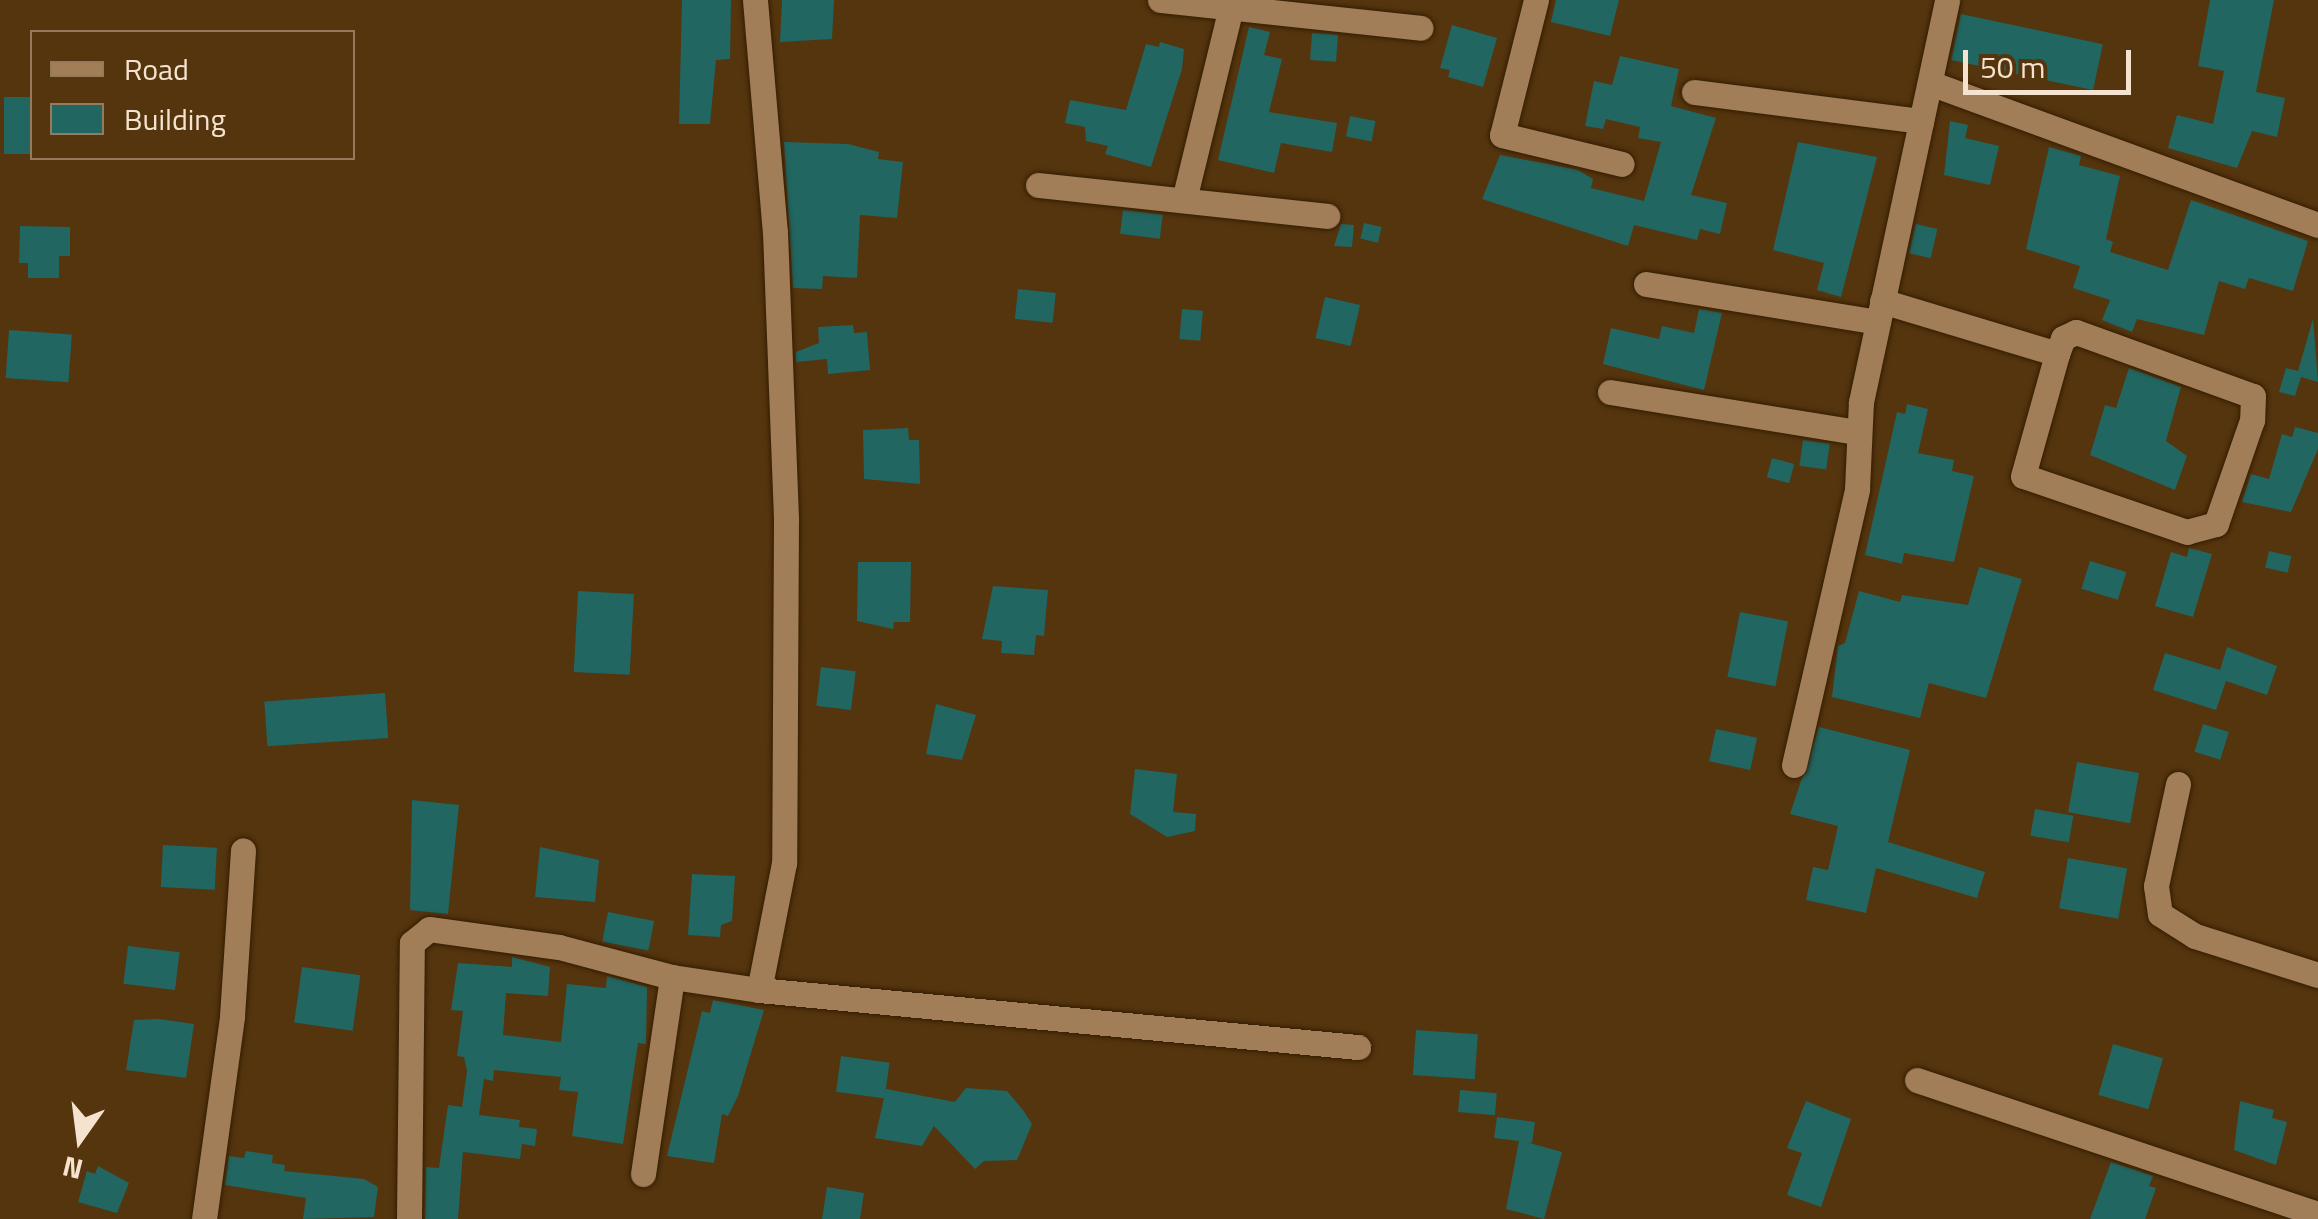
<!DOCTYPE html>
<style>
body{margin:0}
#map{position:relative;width:2318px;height:1219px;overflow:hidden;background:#54350e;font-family:"Titillium Web",sans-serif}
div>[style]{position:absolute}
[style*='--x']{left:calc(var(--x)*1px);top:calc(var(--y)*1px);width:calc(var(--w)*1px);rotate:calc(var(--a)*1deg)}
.building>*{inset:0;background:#216661;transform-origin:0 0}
.roads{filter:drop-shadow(0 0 2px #341d01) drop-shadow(0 0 2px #341d01)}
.minor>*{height:25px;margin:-12.5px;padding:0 12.5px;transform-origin:12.5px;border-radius:12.5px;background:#a17e58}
span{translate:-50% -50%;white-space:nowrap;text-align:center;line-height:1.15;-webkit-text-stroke:9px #54350e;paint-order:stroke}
.legend{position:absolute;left:30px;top:30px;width:325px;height:130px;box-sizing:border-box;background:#54350e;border:2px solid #957b5b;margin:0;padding:12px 18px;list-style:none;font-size:30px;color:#f6e3cf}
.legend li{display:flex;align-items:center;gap:20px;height:50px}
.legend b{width:50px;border:2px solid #957b5b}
.north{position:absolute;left:30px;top:1089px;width:100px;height:100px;-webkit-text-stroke:8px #54350e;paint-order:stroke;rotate:194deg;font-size:28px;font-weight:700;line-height:40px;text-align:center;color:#f6e3cf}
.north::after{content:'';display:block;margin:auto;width:35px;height:45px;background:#f6e3cf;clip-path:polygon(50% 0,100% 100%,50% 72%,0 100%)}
.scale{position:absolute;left:1963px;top:50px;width:168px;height:45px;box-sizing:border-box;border:5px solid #f6e3cf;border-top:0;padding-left:12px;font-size:30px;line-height:35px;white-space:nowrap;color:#f6e3cf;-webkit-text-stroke:8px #54350e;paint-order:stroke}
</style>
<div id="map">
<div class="building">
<i style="clip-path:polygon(682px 0,731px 0,730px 59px,716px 60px,710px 124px,679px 124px)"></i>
<i style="clip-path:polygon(782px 0,834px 0,832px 39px,780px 42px)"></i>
<i style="clip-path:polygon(1556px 0,1619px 0,1610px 36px,1551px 22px)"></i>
<i style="clip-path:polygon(2210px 0,2274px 0,2256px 92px,2285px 98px,2277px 137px,2252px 131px,2237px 168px,2168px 148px,2177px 115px,2213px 124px,2224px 71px,2198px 66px)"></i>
<i style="left:1961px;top:14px;width:145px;height:47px;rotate:12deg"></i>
<i style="clip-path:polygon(1452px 25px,1497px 38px,1483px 87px,1448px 77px,1450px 70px,1440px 68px)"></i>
<i style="clip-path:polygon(1249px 27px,1270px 32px,1264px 55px,1282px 59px,1269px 112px,1337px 123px,1332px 152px,1281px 143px,1274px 173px,1218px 160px)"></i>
<i style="left:1312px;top:33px;width:26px;height:27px;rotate:4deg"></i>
<i style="clip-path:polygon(1160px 42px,1184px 49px,1182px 69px,1151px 167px,1105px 154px,1108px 146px,1086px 141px,1085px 127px,1065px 123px,1070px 100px,1126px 110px,1146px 44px,1159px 47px)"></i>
<i style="clip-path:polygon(1620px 56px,1679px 69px,1671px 106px,1716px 118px,1691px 195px,1727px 203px,1720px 234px,1700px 229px,1697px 240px,1634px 225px,1628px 246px,1482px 199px,1500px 155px,1578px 170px,1593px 179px,1591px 188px,1644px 201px,1661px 142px,1638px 138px,1640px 127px,1606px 119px,1603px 129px,1585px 126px,1594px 81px,1612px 85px)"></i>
<i style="left:4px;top:97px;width:28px;height:57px"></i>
<i style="left:1350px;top:116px;width:26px;height:21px;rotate:11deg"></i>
<i style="clip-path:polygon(1950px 121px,1968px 125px,1965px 138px,1999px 146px,1990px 185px,1944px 175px)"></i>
<i style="clip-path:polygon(784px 142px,848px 144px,879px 152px,878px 159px,903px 162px,897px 218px,860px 215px,857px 278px,823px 276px,822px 289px,793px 288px)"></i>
<i style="clip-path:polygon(1798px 142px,1877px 157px,1841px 297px,1817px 290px,1824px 263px,1773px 250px)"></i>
<i style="clip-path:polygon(2049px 147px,2081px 156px,2079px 165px,2120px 176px,2106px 239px,2113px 242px,2110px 252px,2168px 270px,2191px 200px,2308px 241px,2293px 291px,2249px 278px,2245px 289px,2219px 281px,2204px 335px,2137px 319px,2132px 332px,2102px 320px,2110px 300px,2073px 288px,2080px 266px,2026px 249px)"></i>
<i style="left:1123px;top:210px;width:40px;height:24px;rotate:7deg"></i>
<i style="left:1364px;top:223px;width:18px;height:16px;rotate:13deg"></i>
<i style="clip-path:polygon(1341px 224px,1354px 225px,1352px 247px,1334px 246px)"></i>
<i style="left:1916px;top:224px;width:22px;height:30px;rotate:13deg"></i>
<i style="clip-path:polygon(20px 226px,70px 227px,70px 256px,59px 256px,59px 278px,28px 278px,28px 263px,19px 263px)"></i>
<i style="left:1018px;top:289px;width:38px;height:30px;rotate:6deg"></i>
<i style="left:1325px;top:297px;width:36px;height:42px;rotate:13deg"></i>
<i style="left:1182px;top:309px;width:21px;height:30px;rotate:5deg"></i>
<i style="clip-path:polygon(1699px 309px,1722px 313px,1704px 390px,1603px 364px,1611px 328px,1659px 339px,1662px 326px,1694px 333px)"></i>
<i style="clip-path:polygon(2313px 319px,2318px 382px,2301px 377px,2295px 396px,2279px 392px,2286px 368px,2298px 371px)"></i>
<i style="clip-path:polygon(853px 325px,854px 333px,867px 332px,870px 370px,828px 374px,827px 359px,796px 362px,796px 352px,819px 343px,818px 327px)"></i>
<i style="left:9px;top:330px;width:63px;height:48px;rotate:4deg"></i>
<i style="clip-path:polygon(2129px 368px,2181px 387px,2166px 441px,2187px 456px,2175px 490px,2090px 455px,2105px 405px,2116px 408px)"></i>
<i style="clip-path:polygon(1907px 404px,1928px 409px,1918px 453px,1954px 460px,1952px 471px,1974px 476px,1954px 562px,1904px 553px,1902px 564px,1865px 555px,1897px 412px,1905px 414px)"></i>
<i style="clip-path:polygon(2295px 427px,2318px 433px,2318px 449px,2291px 512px,2242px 502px,2251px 474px,2269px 479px,2282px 434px,2292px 437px)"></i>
<i style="clip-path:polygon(908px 428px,909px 440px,919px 440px,920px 484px,864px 479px,863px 430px)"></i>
<i style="left:1803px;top:440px;width:27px;height:26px;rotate:8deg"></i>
<i style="left:1772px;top:458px;width:23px;height:20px;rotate:15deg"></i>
<i style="clip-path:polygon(2189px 548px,2212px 554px,2193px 617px,2155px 606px,2171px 552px,2187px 557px)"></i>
<i style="left:2269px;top:551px;width:23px;height:17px;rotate:13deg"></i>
<i style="left:2090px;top:561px;width:38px;height:29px;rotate:17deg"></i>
<i style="clip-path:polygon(858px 562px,911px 562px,910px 622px,894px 622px,893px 629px,857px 621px)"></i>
<i style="clip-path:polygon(1979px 567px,2022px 579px,1986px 698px,1929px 683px,1920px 718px,1832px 697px,1838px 646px,1845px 643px,1859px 591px,1900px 602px,1902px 595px,1968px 605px)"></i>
<i style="clip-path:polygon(993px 586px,1048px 590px,1044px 636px,1036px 635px,1034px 655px,1001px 653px,1002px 641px,982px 639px)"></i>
<i style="left:578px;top:591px;width:56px;height:81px;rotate:3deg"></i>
<i style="left:1740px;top:612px;width:49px;height:66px;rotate:11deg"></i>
<i style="clip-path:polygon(2227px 647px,2277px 666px,2267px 695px,2226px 681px,2216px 710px,2153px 690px,2165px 653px,2220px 670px)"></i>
<i style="left:821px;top:667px;width:35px;height:39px;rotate:7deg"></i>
<i style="left:385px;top:693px;width:45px;height:121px;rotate:86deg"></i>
<i style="clip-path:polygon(936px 704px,976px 715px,962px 760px,926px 754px)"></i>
<i style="left:2203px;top:724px;width:27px;height:29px;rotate:17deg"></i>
<i style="clip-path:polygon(1819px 727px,1910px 750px,1888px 842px,1985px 872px,1977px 898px,1876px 868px,1866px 913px,1806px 900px,1813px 867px,1828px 870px,1838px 826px,1790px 814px)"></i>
<i style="left:1716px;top:729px;width:42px;height:33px;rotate:12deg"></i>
<i style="left:2077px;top:762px;width:63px;height:51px;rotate:10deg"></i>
<i style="clip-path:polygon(1135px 769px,1177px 774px,1173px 812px,1196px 814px,1195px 831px,1167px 837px,1130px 814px)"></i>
<i style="clip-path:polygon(412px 800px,459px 805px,448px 914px,410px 910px)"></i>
<i style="left:2035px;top:809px;width:39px;height:27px;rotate:10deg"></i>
<i style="left:163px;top:845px;width:54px;height:42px;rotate:3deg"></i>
<i style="clip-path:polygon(540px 847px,599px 860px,595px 902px,535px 897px)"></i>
<i style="left:2068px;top:858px;width:60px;height:51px;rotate:10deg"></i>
<i style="clip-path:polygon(692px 874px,735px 876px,732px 921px,721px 925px,720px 937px,688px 935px)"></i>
<i style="left:608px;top:912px;width:47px;height:30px;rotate:11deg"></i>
<i style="left:128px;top:946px;width:52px;height:38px;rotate:7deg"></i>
<i style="clip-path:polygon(512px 957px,550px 967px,548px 996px,506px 993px,503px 1035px,561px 1042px,567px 984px,606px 988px,607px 976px,647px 987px,646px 1044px,638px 1043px,623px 1144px,572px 1136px,578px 1092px,559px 1090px,561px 1077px,494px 1070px,493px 1081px,484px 1079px,479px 1115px,520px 1120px,519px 1127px,537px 1129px,535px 1146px,522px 1144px,520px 1159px,463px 1152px,458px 1219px,425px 1219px,426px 1167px,439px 1168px,448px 1105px,462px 1107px,467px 1071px,464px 1057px,457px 1056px,463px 1011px,451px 1010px,458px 963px,512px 967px)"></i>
<i style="left:302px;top:967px;width:59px;height:56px;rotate:8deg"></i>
<i style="clip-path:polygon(713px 1000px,764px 1010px,738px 1096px,728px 1116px,722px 1114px,714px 1163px,667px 1156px,702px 1011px,710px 1013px)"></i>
<i style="clip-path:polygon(159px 1019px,194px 1024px,186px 1078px,126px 1070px,134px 1020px)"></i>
<i style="left:1416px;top:1030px;width:62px;height:45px;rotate:4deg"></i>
<i style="left:2113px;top:1044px;width:52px;height:53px;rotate:16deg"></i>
<i style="left:841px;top:1056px;width:49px;height:36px;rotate:8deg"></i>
<i style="clip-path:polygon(966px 1088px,1007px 1091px,1023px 1110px,1032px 1124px,1017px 1160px,984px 1161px,975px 1169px,934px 1126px,922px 1146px,875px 1138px,886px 1089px,955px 1102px)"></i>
<i style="left:1460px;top:1090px;width:37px;height:22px;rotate:5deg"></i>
<i style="clip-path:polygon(1806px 1101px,1851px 1119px,1821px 1207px,1787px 1195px,1802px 1153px,1787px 1148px)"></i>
<i style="clip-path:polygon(2240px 1101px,2274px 1110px,2272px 1118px,2287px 1122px,2276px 1165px,2234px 1150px)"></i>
<i style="clip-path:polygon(1497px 1117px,1535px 1122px,1532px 1143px,1526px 1142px,1562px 1152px,1544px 1219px,1506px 1209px,1519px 1141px,1494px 1138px)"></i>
<i style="clip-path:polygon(246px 1151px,273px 1155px,272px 1163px,285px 1165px,284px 1171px,364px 1179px,378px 1187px,374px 1217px,303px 1219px,306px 1198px,225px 1185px,229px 1156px,244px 1158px)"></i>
<i style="clip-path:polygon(2111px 1162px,2153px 1176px,2149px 1186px,2156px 1188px,2145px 1219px,2090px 1219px)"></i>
<i style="clip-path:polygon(98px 1166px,129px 1183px,117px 1213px,78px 1202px,87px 1171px,95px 1174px)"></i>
<i style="clip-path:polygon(827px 1187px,864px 1193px,860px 1219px,822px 1219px)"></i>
</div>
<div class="roads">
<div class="minor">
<i style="--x:755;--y:0;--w:233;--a:85.1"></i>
<i style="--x:775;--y:232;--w:289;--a:87.8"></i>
<i style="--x:786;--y:521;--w:342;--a:90.3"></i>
<i style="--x:784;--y:863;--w:129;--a:101.1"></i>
<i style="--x:1160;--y:0;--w:262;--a:6.1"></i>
<i style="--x:1536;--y:0;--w:139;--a:104.1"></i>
<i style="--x:1502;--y:135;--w:123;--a:13.6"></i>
<i style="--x:1930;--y:83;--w:413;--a:20.1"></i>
<i style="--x:1694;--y:92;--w:229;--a:7.3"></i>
<i style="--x:1038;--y:185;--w:291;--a:6.1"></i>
<i style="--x:1184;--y:200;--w:199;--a:-76.3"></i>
<i style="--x:1646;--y:284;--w:235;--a:9.3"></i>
<i style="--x:1882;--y:301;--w:183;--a:16.8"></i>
<i style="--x:2076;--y:332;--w:188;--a:19.9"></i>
<i style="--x:2253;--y:396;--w:24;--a:92"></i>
<i style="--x:2252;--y:420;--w:110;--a:109.1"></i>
<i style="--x:2216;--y:524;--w:30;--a:165"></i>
<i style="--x:2187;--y:532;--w:173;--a:-161.1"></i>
<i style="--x:2023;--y:476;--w:127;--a:-74.4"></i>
<i style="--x:2057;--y:354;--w:17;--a:-69"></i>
<i style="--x:2063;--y:338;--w:14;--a:-25"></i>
<i style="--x:1610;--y:392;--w:249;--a:9.2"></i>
<i style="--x:1794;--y:765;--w:283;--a:-77.1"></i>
<i style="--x:1857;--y:489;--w:87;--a:-87.4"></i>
<i style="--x:1861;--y:402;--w:411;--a:-77.9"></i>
<i style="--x:2178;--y:784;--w:104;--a:102.2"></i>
<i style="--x:2156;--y:886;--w:28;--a:82"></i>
<i style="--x:2160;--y:914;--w:41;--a:32.2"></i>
<i style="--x:2195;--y:936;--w:129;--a:17.6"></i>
<i style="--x:1917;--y:1080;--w:423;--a:18.5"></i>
<i style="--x:643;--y:1174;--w:199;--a:-81.6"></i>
<i style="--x:204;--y:1219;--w:205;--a:-82.1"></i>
<i style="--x:232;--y:1016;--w:166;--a:-86.2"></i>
<i style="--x:409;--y:1219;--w:276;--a:-89.4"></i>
<i style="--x:412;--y:943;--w:22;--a:-39"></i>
<i style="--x:429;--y:929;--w:131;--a:7.9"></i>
<i style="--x:559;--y:947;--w:117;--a:14.9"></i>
<i style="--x:672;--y:977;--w:88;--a:8.5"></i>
<i style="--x:759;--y:990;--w:602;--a:5.44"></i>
</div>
</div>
<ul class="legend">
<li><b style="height:12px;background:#a17e58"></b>Road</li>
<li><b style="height:28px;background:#216661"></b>Building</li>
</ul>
<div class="north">N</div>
<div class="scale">50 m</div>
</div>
